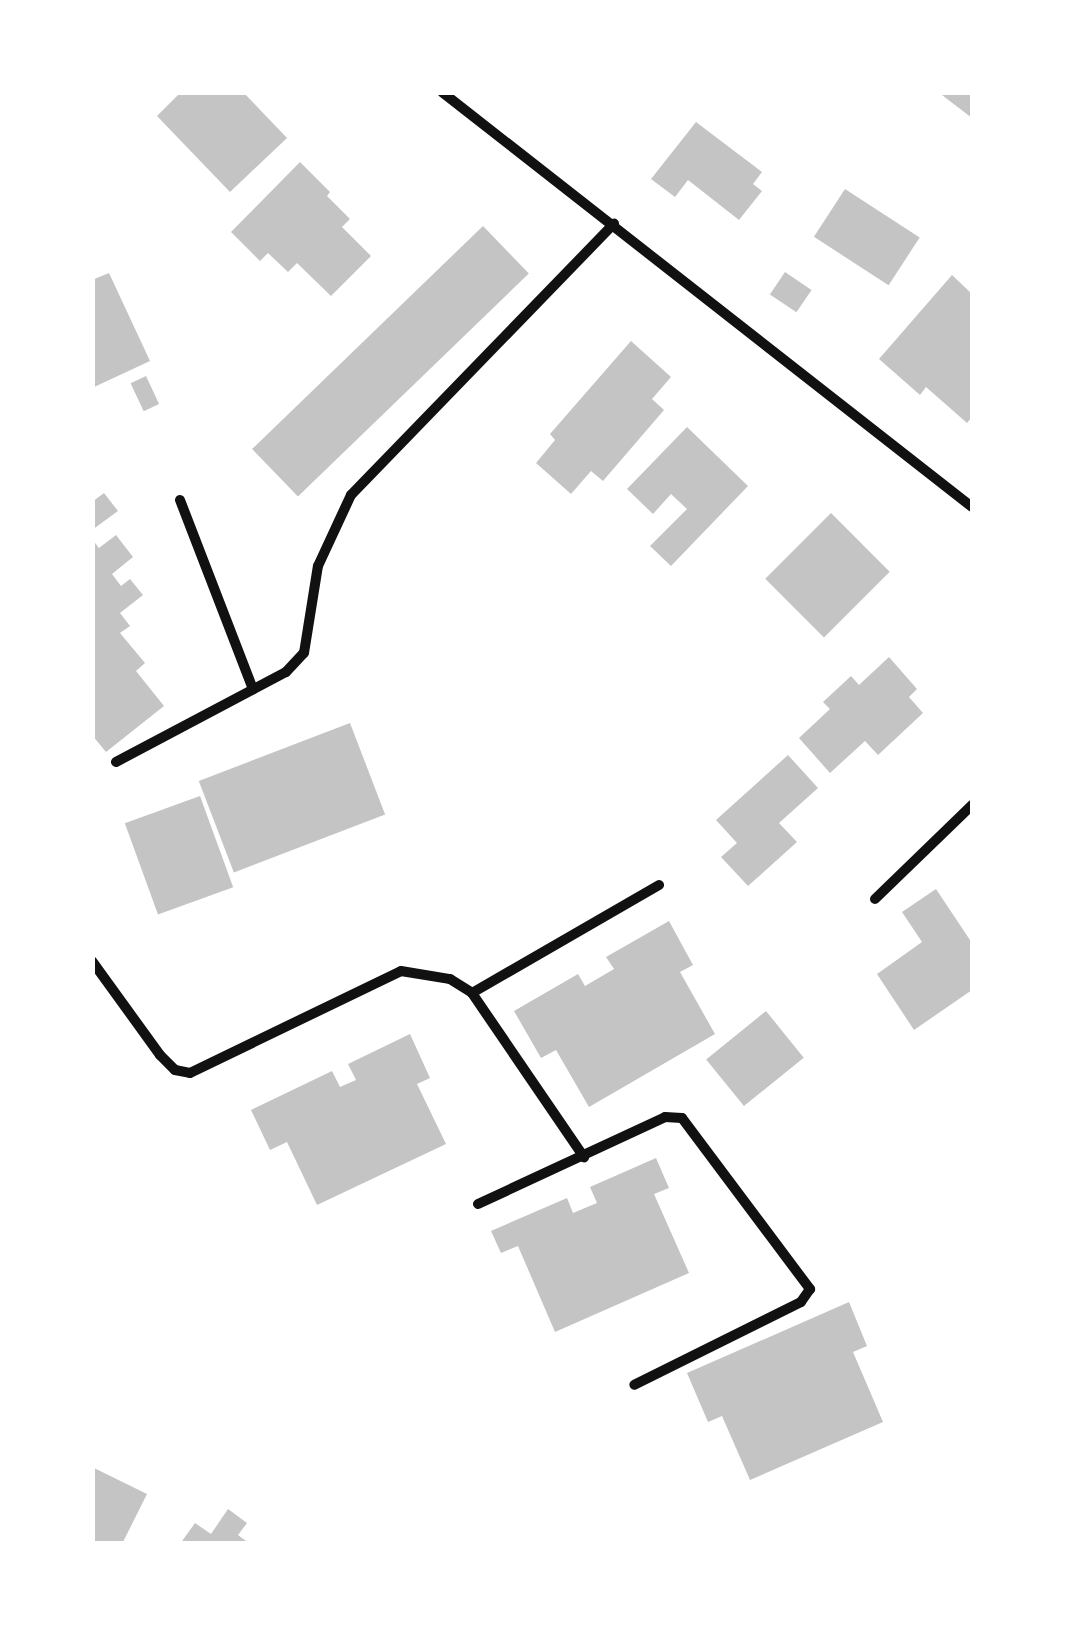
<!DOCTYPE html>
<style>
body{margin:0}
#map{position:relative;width:1065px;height:1636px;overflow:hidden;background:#fff;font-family:Bitter,serif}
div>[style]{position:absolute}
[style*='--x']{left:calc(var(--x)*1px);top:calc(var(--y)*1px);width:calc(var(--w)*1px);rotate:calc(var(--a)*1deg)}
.building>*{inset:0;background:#c4c4c4;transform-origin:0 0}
.minor>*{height:10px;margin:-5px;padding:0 5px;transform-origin:5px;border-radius:5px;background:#111}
span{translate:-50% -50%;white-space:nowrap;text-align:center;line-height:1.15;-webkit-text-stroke:10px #fff;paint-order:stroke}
.frame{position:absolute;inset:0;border:95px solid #fff;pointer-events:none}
</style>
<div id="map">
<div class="building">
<i style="clip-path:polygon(181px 92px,243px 92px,287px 138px,230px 192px,157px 116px)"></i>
<i style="clip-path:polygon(938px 92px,972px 92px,972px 118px)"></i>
<i style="clip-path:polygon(696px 122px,762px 172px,753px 184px,762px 191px,739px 220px,688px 180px,675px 197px,651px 179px)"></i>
<i style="clip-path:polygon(300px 162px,330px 192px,327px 196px,350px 219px,342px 227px,371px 256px,331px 296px,297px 263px,288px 272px,268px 253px,260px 261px,231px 232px)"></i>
<i style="left:845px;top:189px;width:89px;height:57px;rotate:33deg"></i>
<i style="left:483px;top:226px;width:66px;height:321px;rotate:46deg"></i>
<i style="left:785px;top:272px;width:32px;height:27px;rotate:34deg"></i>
<i style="clip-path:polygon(109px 273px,150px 361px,92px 388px,92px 280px)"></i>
<i style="clip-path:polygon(952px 275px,972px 294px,972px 417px,967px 423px,926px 387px,920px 395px,879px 359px)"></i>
<i style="clip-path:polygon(631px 341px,671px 377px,652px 399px,664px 410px,603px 481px,591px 471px,571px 494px,536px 463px,555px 440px,550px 434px)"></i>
<i style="left:146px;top:376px;width:31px;height:17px;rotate:65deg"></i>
<i style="clip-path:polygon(687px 427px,748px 486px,671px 566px,650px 546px,687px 509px,671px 494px,653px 514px,627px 489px)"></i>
<i style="clip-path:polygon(104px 493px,118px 511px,92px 530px,92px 502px)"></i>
<i style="left:831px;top:513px;width:83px;height:93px;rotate:45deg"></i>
<i style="clip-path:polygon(116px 535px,133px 557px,112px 574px,121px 586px,130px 579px,143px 595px,120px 613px,130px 626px,120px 633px,145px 663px,136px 671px,164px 706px,106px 752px,92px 735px,92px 539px,99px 548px)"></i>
<i style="clip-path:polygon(889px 657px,917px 689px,909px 697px,923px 713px,878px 755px,865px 741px,830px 773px,799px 738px,830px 709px,823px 702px,851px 676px,859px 685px)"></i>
<i style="left:350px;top:723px;width:98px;height:162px;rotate:69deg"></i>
<i style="clip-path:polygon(788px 755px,818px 788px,779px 823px,797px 842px,748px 886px,721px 857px,737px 843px,716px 820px)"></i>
<i style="left:200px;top:796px;width:97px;height:80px;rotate:70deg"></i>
<i style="clip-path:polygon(936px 889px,972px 943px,972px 990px,914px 1030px,877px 974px,922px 942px,902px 912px)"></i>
<i style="clip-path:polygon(669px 921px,693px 965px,680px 972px,715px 1034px,589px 1107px,556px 1050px,541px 1058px,514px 1011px,578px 974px,585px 986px,614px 969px,606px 957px)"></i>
<i style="left:766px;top:1011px;width:60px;height:77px;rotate:51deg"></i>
<i style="clip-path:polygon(410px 1034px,430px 1078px,417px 1084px,446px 1144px,317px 1205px,287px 1142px,270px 1150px,251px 1110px,332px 1071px,340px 1087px,356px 1080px,348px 1064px)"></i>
<i style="clip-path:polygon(656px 1158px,669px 1188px,654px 1194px,689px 1273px,555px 1332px,518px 1246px,501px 1253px,491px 1231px,567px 1198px,573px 1213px,597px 1203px,590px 1187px)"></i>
<i style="clip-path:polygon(849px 1302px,867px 1346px,853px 1352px,883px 1422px,750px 1480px,722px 1416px,708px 1422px,687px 1373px)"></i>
<i style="clip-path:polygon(92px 1467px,147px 1494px,122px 1544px,92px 1544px)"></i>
<i style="clip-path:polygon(228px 1509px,247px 1523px,238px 1535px,250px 1544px,180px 1544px,195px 1523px,211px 1534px)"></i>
</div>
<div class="minor">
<i style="--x:442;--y:92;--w:673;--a:38.06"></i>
<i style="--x:180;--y:500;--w:203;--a:68.9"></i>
<i style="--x:116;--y:762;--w:192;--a:-27.9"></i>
<i style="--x:286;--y:672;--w:26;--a:-47"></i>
<i style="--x:304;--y:653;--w:88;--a:-80.9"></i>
<i style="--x:318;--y:566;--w:78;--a:-65.1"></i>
<i style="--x:351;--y:495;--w:378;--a:-45.9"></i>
<i style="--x:875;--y:899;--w:135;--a:-44.1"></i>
<i style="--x:92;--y:961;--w:116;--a:54.1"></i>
<i style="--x:160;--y:1055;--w:21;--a:45"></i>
<i style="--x:175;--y:1070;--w:15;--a:11"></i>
<i style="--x:190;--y:1073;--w:234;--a:-25.8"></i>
<i style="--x:401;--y:971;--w:50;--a:9.3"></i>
<i style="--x:450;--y:979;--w:26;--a:32"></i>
<i style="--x:472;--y:993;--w:199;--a:55.7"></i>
<i style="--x:472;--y:993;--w:216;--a:-30"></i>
<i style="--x:478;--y:1204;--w:206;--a:-24.9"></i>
<i style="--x:665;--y:1117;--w:17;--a:3"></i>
<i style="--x:682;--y:1118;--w:214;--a:53.2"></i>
<i style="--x:810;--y:1289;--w:16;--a:125"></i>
<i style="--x:801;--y:1302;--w:186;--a:153.6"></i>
</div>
<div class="frame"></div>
</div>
